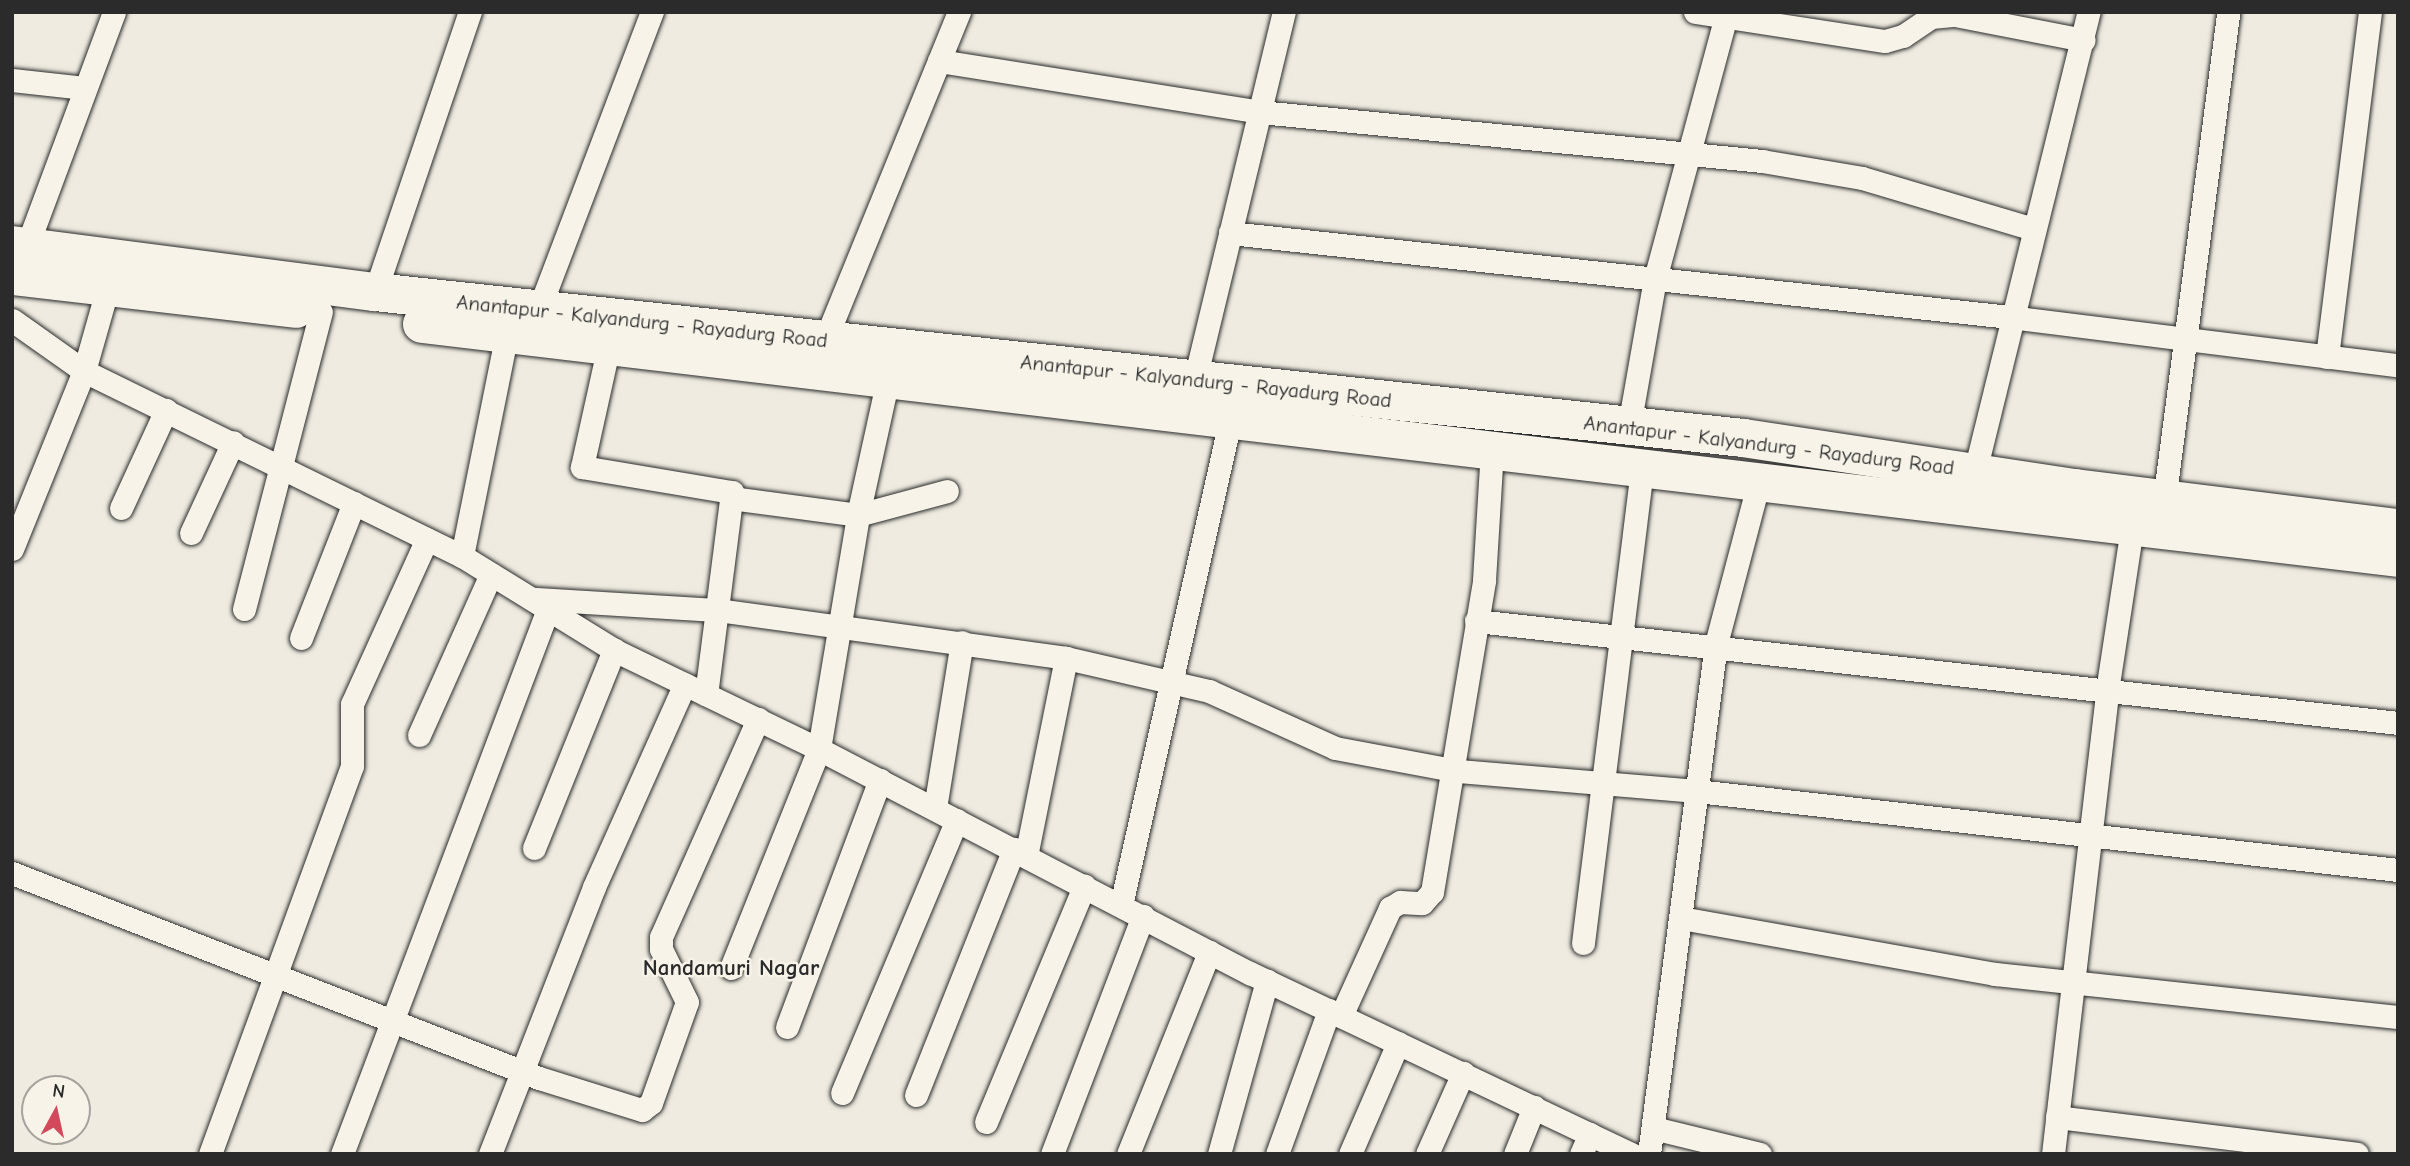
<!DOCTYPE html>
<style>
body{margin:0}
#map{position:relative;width:2410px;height:1166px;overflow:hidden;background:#efebe0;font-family:"Comic Neue",sans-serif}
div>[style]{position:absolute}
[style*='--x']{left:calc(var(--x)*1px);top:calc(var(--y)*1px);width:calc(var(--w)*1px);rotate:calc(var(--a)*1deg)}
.roads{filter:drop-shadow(0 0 2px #2b2b2b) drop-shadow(0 0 2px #2b2b2b)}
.street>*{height:23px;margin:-11.5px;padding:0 11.5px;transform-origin:11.5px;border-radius:11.5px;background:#f7f3e8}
.highway>*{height:38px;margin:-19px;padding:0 19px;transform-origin:19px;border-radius:19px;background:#f7f3e8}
span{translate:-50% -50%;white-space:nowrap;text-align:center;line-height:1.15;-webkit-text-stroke:5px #f7f3e8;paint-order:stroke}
.street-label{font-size:21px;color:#2b2b2b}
.neighbourhood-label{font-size:23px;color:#2b2b2b;font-weight:700}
.frame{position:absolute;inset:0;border:14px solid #2b2b2b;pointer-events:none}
.north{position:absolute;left:21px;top:1075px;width:70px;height:70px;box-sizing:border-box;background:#f7f3e8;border:2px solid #a5a39c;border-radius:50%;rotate:8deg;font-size:19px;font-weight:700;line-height:28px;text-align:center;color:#2b2b2b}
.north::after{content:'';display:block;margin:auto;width:24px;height:32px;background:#d1495b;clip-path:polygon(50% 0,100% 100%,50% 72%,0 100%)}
</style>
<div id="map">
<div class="roads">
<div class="street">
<i style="--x:1695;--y:12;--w:192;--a:8.7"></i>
<i style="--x:1885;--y:41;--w:19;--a:-16"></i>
<i style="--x:1903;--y:36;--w:34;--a:-34"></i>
<i style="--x:1931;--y:17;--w:24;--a:-5"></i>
<i style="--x:1955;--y:15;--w:131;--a:11"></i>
<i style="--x:939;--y:61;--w:325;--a:9"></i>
<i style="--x:1260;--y:112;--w:504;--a:5.57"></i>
<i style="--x:1762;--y:161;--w:101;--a:9.6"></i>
<i style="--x:1862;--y:178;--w:178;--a:16.6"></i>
<i style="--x:12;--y:80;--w:73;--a:6.3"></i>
<i style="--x:1230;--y:233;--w:785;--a:6.15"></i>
<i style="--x:2010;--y:317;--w:391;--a:7.1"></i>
<i style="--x:27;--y:246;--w:250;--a:-69.6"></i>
<i style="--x:375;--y:292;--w:296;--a:-71.3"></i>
<i style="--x:539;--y:309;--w:318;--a:-69.2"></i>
<i style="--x:12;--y:320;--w:88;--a:35.3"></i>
<i style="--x:84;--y:371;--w:421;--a:26.1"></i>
<i style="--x:462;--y:556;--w:179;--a:31.7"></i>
<i style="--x:614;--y:650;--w:228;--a:25.8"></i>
<i style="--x:819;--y:749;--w:486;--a:27.5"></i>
<i style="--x:1250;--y:973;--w:423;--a:25.4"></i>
<i style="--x:609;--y:345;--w:125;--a:102.5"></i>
<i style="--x:582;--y:467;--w:152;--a:9.5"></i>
<i style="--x:732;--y:492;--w:204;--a:97.3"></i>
<i style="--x:821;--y:350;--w:365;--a:-67.8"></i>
<i style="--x:2327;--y:357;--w:348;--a:-82.9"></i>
<i style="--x:1195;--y:379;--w:378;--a:-76.4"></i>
<i style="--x:1629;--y:426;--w:149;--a:-80"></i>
<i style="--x:1655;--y:279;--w:277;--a:-74.9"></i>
<i style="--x:1975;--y:471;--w:473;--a:-76.1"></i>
<i style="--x:731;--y:498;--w:128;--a:7.6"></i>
<i style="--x:858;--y:515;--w:92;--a:-15.1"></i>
<i style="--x:2164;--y:501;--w:493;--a:-82.5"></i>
<i style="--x:121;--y:508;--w:108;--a:-65.3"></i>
<i style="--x:191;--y:533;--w:100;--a:-65.2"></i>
<i style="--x:12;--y:549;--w:192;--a:-68"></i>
<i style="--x:84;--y:371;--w:87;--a:-74.1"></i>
<i style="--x:462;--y:556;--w:227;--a:-78.6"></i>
<i style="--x:536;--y:599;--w:181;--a:3.5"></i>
<i style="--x:717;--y:610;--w:352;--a:7.8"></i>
<i style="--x:1066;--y:658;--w:202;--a:101.4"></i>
<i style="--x:244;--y:609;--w:307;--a:-75.5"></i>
<i style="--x:1476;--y:621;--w:928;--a:6.31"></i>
<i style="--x:301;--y:638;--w:145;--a:-68.6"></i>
<i style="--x:1066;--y:658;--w:147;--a:13"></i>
<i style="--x:1209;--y:691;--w:138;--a:24.3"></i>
<i style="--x:1335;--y:748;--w:125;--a:10.6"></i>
<i style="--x:1458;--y:771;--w:240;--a:4.8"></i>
<i style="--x:1697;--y:791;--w:705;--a:6.43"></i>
<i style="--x:419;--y:735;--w:176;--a:-65.9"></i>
<i style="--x:935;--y:808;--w:168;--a:-80.8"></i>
<i style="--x:534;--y:848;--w:214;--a:-68"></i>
<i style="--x:12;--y:873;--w:565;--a:21.26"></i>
<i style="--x:539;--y:1078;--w:108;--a:17.3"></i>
<i style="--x:642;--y:1110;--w:11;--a:-38"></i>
<i style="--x:651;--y:1103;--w:107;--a:-70.4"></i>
<i style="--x:687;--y:1002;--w:59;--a:-116.1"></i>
<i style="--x:661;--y:949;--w:12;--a:-90"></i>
<i style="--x:661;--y:937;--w:239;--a:-66"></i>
<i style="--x:1121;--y:905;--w:496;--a:-77.3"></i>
<i style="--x:1681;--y:918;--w:319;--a:10.1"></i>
<i style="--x:1995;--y:974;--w:405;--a:6.1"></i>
<i style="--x:1583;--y:943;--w:481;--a:-82.9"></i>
<i style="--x:731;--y:968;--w:236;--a:-68.1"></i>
<i style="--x:819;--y:749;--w:237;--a:-80.5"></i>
<i style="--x:858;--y:515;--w:139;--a:-77.6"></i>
<i style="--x:1341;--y:1016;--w:119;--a:-65.6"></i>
<i style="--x:1390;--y:908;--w:12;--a:-31"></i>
<i style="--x:1400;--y:902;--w:22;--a:3"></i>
<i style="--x:1422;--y:903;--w:15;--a:-48"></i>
<i style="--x:1432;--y:892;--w:316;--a:-80.5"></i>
<i style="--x:1484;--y:580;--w:131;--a:-86.5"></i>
<i style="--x:787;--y:1027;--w:264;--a:-69.4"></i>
<i style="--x:842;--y:1093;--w:296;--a:-67.2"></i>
<i style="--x:916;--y:1095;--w:265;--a:-68.3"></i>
<i style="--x:2057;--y:1117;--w:302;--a:7"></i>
<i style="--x:986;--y:1122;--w:256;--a:-67.4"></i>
<i style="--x:1653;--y:1128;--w:110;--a:13.7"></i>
<i style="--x:210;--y:1154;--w:413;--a:-69.9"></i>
<i style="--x:352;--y:766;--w:62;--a:-90"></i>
<i style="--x:352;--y:704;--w:181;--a:-65.6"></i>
<i style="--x:342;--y:1154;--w:583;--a:-69.29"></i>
<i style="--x:490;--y:1154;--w:287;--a:-68.7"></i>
<i style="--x:594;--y:887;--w:222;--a:-65.9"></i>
<i style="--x:1052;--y:1154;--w:255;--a:-69.1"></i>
<i style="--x:1128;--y:1154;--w:218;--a:-68.1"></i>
<i style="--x:1219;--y:1154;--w:180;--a:-74.5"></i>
<i style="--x:1277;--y:1154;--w:153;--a:-70.1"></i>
<i style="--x:1350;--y:1154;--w:121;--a:-66.6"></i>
<i style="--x:1427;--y:1154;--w:89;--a:-66"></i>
<i style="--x:1515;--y:1154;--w:51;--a:-68"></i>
<i style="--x:1581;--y:1154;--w:22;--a:-66"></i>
<i style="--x:1649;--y:1154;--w:514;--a:-82.52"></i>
<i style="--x:1716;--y:644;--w:169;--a:-75.2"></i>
<i style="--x:2053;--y:1154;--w:466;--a:-83.3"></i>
<i style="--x:2107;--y:691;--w:166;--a:-81.3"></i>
</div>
<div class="highway">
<i style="--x:12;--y:245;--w:366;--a:7.4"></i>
<i style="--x:375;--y:292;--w:1376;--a:6.09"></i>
<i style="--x:1743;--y:438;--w:336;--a:8.6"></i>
<i style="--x:2075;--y:488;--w:325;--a:7.1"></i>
<i style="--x:12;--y:276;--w:286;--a:6.6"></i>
<i style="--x:422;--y:324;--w:1990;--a:6.75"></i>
</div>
</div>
<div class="street-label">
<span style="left:642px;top:321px;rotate:6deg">Anantapur - Kalyandurg - Rayadurg Road</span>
<span style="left:1206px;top:381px;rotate:6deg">Anantapur - Kalyandurg - Rayadurg Road</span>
<span style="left:1769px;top:445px;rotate:7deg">Anantapur - Kalyandurg - Rayadurg Road</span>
</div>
<div class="neighbourhood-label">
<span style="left:731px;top:968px">Nandamuri Nagar</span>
</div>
<div class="frame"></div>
<div class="north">N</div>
</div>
